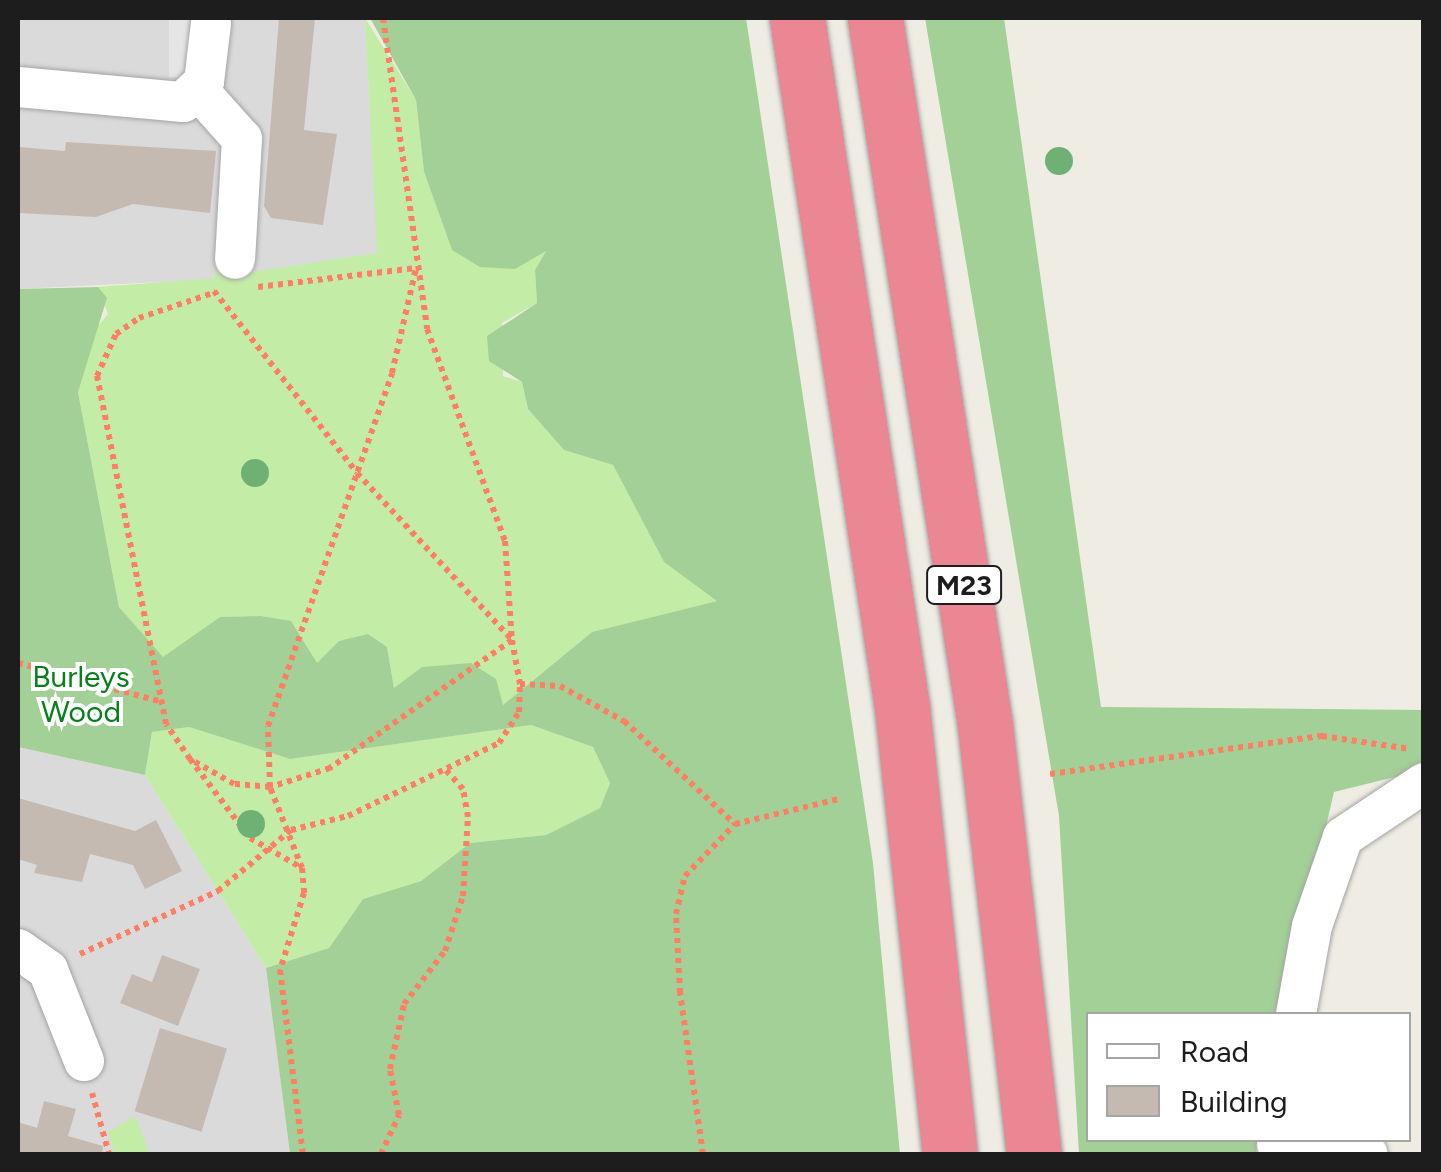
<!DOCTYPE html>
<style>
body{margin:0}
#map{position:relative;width:1441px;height:1172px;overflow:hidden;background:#efece3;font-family:Figtree,sans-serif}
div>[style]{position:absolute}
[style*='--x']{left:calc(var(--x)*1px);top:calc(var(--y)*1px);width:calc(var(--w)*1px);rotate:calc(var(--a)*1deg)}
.residential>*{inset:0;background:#dbdada}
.grass>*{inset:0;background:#c3eca6}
.forest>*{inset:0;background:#a3d096}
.parking>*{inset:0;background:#e5e5e5;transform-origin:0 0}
.building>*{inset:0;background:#c4bab2;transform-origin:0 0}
.path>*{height:6px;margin-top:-3px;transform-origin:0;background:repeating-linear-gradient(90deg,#ff7f64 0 5px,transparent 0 10px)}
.roads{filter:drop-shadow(0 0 2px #a4a4a4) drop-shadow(0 0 2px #a4a4a4)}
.minor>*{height:40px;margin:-20px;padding:0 20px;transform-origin:20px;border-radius:20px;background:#fff}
.highway>*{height:55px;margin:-27.5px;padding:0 27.5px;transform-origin:27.5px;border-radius:27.5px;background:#ea8792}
.trees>*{width:28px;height:28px;margin:-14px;border-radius:50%;background:#6fb174}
span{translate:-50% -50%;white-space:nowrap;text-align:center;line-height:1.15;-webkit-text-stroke:8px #fff;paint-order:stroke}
.shield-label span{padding:2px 8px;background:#fff;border:2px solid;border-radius:8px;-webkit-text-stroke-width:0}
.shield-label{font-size:28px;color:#1d1d1d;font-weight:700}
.park-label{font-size:30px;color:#07801a}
.frame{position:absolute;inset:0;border:20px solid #1d1d1d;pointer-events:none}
.legend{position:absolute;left:1086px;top:1012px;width:325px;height:130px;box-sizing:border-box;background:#fff;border:2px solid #a5a5a5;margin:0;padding:12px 18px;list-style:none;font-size:30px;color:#1d1d1d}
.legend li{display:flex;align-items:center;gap:20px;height:50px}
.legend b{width:50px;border:2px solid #a5a5a5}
</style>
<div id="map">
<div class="residential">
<i style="clip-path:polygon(18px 18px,365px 18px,378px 253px,203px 280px,18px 289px)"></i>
<i style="clip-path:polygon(18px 747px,145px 775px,266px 968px,290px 1154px,18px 1154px)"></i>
</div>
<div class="grass">
<i style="clip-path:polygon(365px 18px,416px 100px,424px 172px,452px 250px,547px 249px,535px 270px,537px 303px,502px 323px,503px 376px,522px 382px,528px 409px,564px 450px,613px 465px,664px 562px,718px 601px,592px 632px,503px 705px,394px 688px,387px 647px,317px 664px,291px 622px,261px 616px,220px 617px,163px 658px,119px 607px,78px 392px,89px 337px,108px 314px,98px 287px,215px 278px,225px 128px,234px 149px,224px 276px,377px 253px)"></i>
<i style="clip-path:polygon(531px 725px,593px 747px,610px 783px,600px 808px,546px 835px,470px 843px,421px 881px,363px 899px,329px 948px,266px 968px,145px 775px,152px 732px,189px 727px,290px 759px)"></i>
<i style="clip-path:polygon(135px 1116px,150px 1154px,114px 1154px,108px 1132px)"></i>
</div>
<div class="forest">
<i style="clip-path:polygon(370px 18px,746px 18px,873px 863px,900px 1154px,290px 1154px,266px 968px,329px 948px,363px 899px,421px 881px,470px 843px,546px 835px,600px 808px,610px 783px,593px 747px,531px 725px,290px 759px,189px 727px,152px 732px,145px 775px,18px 747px,18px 289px,98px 287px,107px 298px,78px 392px,119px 607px,163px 657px,220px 617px,261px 616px,291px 621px,317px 663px,339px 641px,368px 634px,387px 647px,394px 688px,422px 667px,471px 663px,496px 679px,503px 705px,592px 632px,717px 601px,664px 562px,613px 465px,564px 450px,528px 409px,522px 382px,489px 361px,487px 336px,537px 303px,535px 270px,546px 251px,515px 269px,480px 267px,452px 250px,424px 172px,416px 100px)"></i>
<i style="clip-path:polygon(925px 18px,1004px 18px,1101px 707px,1423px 710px,1423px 770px,1334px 792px,1282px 1014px,1088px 1014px,1088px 1140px,1258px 1140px,1256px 1154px,1079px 1154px,1059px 816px)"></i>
</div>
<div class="parking">
<i style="left:169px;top:18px;width:29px;height:59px"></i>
</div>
<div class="building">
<i style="clip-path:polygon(279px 18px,315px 18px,304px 130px,337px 134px,323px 225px,271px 218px,264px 206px)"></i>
<i style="clip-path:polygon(66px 142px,216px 151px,210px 213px,133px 204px,96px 217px,18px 213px,20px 147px,65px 151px)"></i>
<i style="clip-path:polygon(18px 798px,135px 831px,156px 820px,182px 871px,145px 889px,133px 865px,90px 854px,82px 882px,34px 873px,37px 865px,18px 859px)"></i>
<i style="clip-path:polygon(162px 955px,200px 969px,178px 1026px,120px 1003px,132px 974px,152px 982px)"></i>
<i style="left:160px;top:1028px;width:70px;height:87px;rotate:17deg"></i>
<i style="clip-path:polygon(44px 1101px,76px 1109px,68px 1136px,103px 1146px,102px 1154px,18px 1154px,18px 1122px,37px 1128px)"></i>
</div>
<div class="path">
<i style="--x:383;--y:18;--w:314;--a:81.9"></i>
<i style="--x:427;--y:329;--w:226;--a:69.8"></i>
<i style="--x:505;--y:541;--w:99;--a:86"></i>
<i style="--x:512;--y:640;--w:223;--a:144.9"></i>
<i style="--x:330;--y:768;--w:63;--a:162.4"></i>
<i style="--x:270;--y:787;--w:61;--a:-91.9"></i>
<i style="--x:268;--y:726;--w:374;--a:-70.6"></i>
<i style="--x:392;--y:373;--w:108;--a:-77.1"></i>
<i style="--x:258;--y:287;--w:159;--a:-6.9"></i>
<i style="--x:214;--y:291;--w:231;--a:51.8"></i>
<i style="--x:357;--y:473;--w:228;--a:47.1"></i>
<i style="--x:512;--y:640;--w:45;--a:79.7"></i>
<i style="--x:18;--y:663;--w:150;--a:15.1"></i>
<i style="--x:190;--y:759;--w:99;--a:52.8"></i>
<i style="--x:250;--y:838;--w:60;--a:30"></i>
<i style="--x:302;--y:868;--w:87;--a:-111.6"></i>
<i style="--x:270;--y:787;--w:36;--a:-175"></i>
<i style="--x:234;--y:784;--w:51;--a:-150.4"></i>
<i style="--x:190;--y:759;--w:42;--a:-124.4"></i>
<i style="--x:166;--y:724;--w:355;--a:-101.2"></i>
<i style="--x:97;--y:376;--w:46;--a:-65.7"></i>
<i style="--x:116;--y:334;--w:28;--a:-35"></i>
<i style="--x:139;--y:318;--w:81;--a:-18.7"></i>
<i style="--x:1050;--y:774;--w:275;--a:-8"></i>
<i style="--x:1322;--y:736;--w:89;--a:8.4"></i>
<i style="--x:302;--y:868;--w:25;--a:85"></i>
<i style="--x:304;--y:893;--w:81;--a:107.3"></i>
<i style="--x:280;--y:970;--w:185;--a:82.9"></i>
<i style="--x:80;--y:954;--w:152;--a:-24.5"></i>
<i style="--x:218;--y:891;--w:95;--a:-39.9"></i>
<i style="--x:291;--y:830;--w:59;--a:-13.8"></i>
<i style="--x:348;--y:816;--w:168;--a:-25.8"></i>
<i style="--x:499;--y:743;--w:37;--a:-57"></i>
<i style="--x:519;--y:712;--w:28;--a:-88"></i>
<i style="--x:520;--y:684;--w:40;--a:2.9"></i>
<i style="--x:560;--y:686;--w:73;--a:28.7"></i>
<i style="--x:624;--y:721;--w:151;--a:42.9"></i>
<i style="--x:92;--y:1093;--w:63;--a:74.4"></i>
<i style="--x:381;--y:1154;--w:43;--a:-65.2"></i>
<i style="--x:399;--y:1115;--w:47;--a:-101.1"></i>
<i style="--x:390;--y:1069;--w:66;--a:-77.8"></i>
<i style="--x:404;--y:1004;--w:67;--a:-52.3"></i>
<i style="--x:445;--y:951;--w:58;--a:-71.9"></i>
<i style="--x:463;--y:896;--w:79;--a:-86.4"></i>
<i style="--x:468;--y:817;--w:28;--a:-100"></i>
<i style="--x:463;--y:789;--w:27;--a:-132"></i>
<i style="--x:703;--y:1154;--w:163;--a:-98.1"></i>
<i style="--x:680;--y:993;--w:79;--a:-92.9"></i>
<i style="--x:676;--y:914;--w:39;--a:-77"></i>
<i style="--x:685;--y:876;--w:72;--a:-46.1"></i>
<i style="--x:735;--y:824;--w:106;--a:-13.6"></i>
</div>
<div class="roads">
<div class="minor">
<i style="--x:18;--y:87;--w:166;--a:5.2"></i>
<i style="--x:183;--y:102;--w:29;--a:-44"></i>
<i style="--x:204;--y:82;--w:59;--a:-83.2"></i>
<i style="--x:200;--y:92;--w:63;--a:48.2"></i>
<i style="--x:242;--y:139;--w:120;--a:93.3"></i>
<i style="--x:18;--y:949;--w:37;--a:35"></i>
<i style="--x:48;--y:970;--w:98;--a:68.4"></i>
<i style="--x:1296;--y:1014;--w:89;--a:-79.7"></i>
<i style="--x:1312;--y:926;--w:94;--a:-70.8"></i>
<i style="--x:1343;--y:837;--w:97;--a:-33.7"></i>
<i style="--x:1277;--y:1144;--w:91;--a:6.3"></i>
</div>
<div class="highway">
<i style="--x:797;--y:18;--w:697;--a:81.34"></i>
<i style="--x:902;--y:707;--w:450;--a:83.9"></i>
<i style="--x:875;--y:18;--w:716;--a:81.16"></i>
<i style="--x:985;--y:725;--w:432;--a:83.5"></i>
</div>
</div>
<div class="trees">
<i style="left:1059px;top:161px"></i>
<i style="left:255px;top:473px"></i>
<i style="left:251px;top:824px"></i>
</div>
<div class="shield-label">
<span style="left:964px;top:585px">M23</span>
</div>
<div class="park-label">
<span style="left:81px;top:694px">Burleys<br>Wood</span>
</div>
<div class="frame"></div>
<ul class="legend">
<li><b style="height:12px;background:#fff"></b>Road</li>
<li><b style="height:28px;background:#c4bab2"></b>Building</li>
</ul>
</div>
